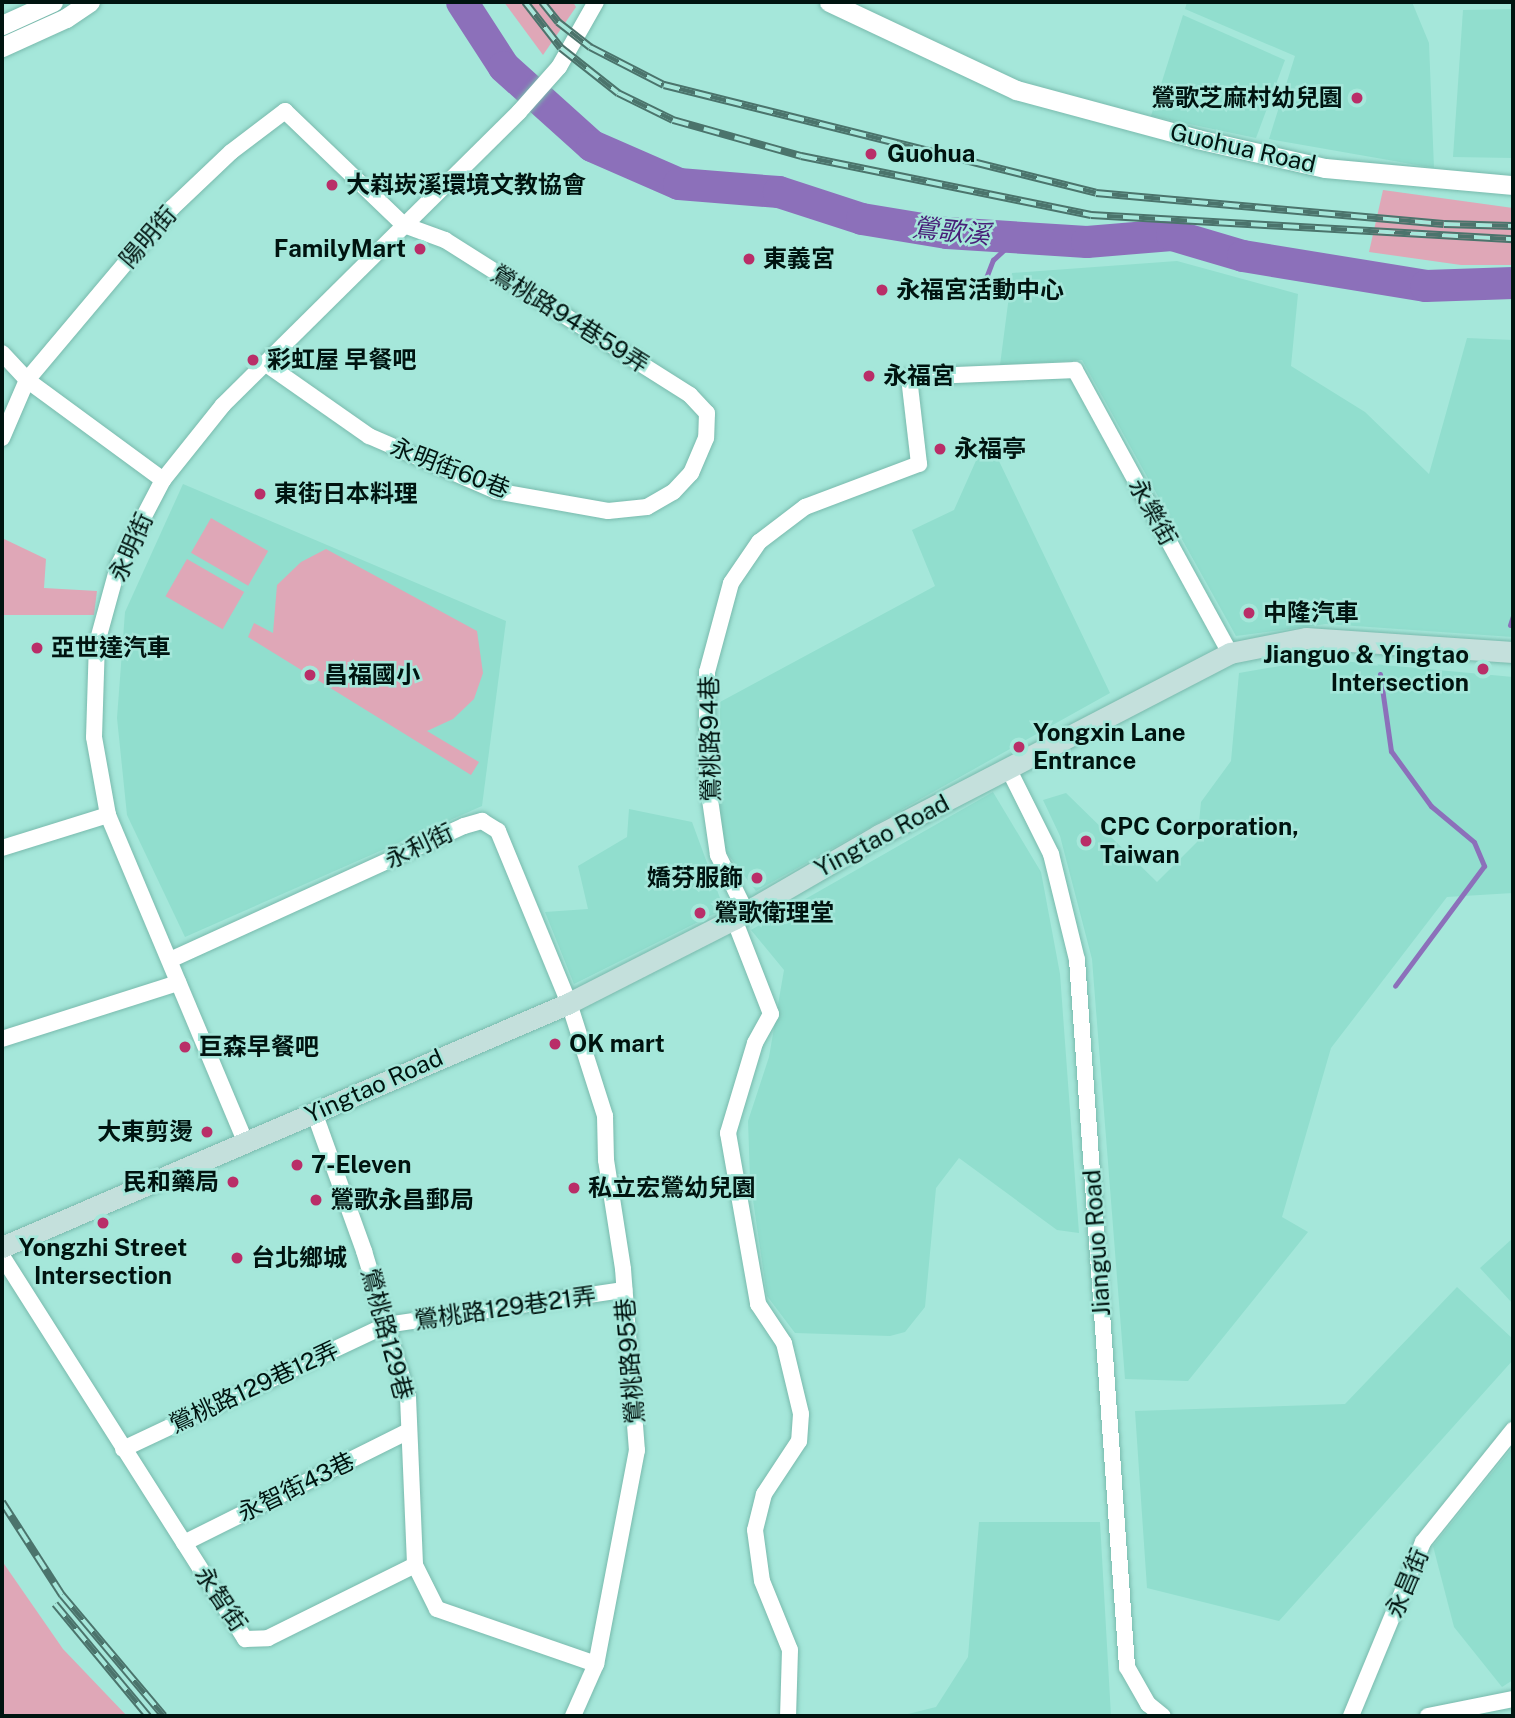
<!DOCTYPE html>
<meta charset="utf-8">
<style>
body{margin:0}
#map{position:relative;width:1515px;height:1718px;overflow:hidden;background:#a5e7da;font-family:"Public Sans","Noto Sans TC",sans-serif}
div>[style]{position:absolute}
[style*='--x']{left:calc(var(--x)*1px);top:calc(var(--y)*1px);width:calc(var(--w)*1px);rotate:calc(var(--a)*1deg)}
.built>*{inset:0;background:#91dece}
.green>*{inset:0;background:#dfa7b7;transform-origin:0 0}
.stream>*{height:5px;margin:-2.5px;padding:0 2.5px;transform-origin:2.5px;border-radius:2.5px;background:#8c70ba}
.river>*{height:32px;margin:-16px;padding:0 16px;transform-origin:16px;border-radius:16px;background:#8c70ba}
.roads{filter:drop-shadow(0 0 2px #79baad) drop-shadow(0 0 2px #79baad)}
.minor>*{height:16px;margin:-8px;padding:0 8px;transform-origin:8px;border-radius:8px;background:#fff}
.tertiary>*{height:19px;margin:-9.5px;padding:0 9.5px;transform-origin:9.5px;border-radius:9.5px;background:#fff}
.secondary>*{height:21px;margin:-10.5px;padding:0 10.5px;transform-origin:10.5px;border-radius:10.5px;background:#c4e0dc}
.rail>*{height:8px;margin-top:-4px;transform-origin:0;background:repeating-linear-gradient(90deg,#a5e7da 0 16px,#4b746c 0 32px);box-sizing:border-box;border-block:2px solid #4b746c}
.dots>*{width:19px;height:19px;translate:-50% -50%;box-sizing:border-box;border:4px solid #a5e7da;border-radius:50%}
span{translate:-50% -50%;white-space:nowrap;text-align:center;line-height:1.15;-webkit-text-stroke:5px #a5e7da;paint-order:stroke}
.poi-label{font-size:24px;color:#001410;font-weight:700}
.right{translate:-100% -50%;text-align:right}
.left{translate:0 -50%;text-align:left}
.street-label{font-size:24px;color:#001410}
.water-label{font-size:26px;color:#492079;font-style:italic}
.frame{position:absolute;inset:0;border:4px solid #001410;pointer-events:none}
</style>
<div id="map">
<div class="built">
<i style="clip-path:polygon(1187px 2px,1412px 2px,1429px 43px,1434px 168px,1269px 139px,1295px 56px,1185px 9px)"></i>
<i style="clip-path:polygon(1513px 9px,1513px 158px,1453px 157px,1463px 10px)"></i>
<i style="clip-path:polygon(1183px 15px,1285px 60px,1256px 138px,1151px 116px)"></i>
<i style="clip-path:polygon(1177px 261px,1298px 294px,1291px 366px,1365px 412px,1429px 474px,1467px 338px,1513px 340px,1513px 637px,1326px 624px,1236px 636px,1082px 360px,1000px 365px,1012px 273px)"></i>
<i style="clip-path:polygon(987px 436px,1110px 693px,756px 891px,720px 844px,720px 702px,935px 586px,912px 530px,954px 510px)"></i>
<i style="clip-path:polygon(183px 484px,506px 621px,482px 806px,185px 937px,127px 815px,117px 718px,125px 612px)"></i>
<i style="clip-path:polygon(1320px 659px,1513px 677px,1513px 893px,1447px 897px,1331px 1048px,1282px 1217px,1308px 1232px,1188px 1381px,1125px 1379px,1092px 959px,1060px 836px,1043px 800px,1066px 793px,1157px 882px,1197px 842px,1201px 802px,1231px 761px,1239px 673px)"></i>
<i style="clip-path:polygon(993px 792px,1041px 872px,1060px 974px,1079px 1233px,1057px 1230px,959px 1158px,936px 1188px,925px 1307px,905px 1332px,890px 1336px,795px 1333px,767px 1296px,750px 1179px,748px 1121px,769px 1057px,784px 970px,751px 930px)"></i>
<i style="clip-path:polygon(629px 809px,692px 822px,724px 909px,574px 984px,545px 912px,588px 909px,578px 866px,627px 837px)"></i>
<i style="clip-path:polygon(1513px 1238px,1513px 1304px,1480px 1268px)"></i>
<i style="clip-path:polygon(1457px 1287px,1513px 1339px,1513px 1360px,1279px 1621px,1147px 1588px,1135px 1411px,1345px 1404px)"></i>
<i style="clip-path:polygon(1513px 1447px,1513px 1680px,1502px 1687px,1454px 1627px,1433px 1546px)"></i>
<i style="clip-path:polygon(979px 1522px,1100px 1522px,1111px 1716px,900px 1716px,936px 1707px,968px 1657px)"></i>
</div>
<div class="green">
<i style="clip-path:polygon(504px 2px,573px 2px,576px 7px,543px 55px)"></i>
<i style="clip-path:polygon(1383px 190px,1513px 208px,1513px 265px,1461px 265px,1369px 252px)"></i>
<i style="left:211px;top:518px;width:66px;height:40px;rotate:30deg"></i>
<i style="clip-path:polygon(2px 538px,46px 559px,44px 588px,97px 591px,94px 615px,2px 615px)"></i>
<i style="clip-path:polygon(326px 549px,477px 631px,483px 673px,474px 699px,453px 719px,427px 731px,479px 762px,471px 775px,248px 637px,254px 623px,273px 633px,277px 585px,301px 562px)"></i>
<i style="left:187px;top:559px;width:66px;height:43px;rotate:30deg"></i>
<i style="clip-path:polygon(2px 1561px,63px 1649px,127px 1716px,2px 1716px)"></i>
</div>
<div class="stream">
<i style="--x:979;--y:296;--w:39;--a:-69"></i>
<i style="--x:993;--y:260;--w:37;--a:-43"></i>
<i style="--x:1510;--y:625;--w:9;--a:-72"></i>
<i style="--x:1380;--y:674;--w:78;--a:81.9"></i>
<i style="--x:1391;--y:751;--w:68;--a:54"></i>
<i style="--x:1431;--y:806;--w:56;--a:39.9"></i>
<i style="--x:1474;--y:842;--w:26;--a:67"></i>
<i style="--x:1484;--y:866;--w:149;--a:126.6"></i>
</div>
<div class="river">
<i style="--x:462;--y:2;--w:77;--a:57.1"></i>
<i style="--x:504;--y:67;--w:118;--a:41.9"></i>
<i style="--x:592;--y:146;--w:95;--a:23.6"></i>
<i style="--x:679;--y:184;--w:100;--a:4.6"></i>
<i style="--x:779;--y:192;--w:87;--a:18"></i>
<i style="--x:862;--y:219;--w:86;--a:9.4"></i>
<i style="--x:947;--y:233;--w:140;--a:3.7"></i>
<i style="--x:1087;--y:242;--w:85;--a:-4.7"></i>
<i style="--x:1172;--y:235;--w:74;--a:16.5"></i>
<i style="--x:1243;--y:256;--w:185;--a:9.3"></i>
<i style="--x:1426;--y:286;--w:87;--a:-2"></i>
</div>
<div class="roads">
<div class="minor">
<i style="--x:2;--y:353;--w:37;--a:47"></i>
<i style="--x:27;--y:380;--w:169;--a:36.3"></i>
<i style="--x:2;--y:438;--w:63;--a:-66.7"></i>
<i style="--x:27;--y:380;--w:225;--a:-49.9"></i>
<i style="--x:172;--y:208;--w:81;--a:-43.5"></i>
<i style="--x:231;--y:152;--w:68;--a:-37.2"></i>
<i style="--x:285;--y:111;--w:165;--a:43.8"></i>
<i style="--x:404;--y:225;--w:44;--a:20.1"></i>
<i style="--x:445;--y:240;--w:290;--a:32.3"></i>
<i style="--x:690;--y:395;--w:25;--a:47"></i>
<i style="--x:707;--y:413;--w:25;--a:92"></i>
<i style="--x:706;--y:438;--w:38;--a:113"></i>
<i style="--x:691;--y:473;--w:26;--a:133"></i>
<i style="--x:673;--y:492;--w:30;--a:150"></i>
<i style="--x:647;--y:507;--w:39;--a:174"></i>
<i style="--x:608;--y:511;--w:114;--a:-169.9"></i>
<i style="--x:496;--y:491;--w:138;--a:-156.6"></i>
<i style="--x:369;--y:436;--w:126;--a:-145"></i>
<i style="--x:1009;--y:770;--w:94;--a:63.4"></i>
<i style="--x:1051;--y:854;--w:109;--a:76.2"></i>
<i style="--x:1077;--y:960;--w:709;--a:85.95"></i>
<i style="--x:1127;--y:1667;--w:43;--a:60.4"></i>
<i style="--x:1148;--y:1704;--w:19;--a:39"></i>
<i style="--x:2;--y:848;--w:111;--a:-17.3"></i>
<i style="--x:746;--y:912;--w:64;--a:-116.2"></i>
<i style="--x:718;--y:855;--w:77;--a:-98.2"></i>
<i style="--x:707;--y:779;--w:107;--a:-90"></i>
<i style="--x:707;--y:672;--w:92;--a:-74.9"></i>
<i style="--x:731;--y:583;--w:50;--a:-55.7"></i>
<i style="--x:759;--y:542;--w:58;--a:-37.3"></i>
<i style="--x:805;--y:507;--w:122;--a:-20.7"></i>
<i style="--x:919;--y:464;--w:88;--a:-96.6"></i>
<i style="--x:909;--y:377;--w:166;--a:-2.4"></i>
<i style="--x:1075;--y:370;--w:323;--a:61.3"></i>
<i style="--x:734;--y:919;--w:102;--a:68.7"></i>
<i style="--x:771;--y:1014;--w:33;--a:119"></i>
<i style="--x:755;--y:1043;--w:94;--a:106.7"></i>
<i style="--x:728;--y:1133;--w:174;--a:80"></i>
<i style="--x:758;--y:1304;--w:47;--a:56.3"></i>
<i style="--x:784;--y:1343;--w:73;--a:76.5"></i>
<i style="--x:801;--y:1414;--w:27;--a:94"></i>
<i style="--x:799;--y:1441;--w:64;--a:123.4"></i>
<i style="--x:764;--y:1494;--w:37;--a:104"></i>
<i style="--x:755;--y:1530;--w:51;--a:82.2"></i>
<i style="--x:762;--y:1581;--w:74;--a:67.9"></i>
<i style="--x:790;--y:1650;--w:66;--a:91.7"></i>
<i style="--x:170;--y:960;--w:323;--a:-24.5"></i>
<i style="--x:464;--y:826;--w:19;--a:-16"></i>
<i style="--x:482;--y:821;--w:19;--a:32"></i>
<i style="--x:498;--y:831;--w:186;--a:67.6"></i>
<i style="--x:569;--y:1003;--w:119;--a:72.3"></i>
<i style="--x:605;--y:1116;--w:44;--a:88.7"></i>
<i style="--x:606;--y:1160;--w:110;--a:81.1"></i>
<i style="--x:623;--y:1269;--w:182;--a:85.6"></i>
<i style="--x:637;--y:1450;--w:218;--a:100.8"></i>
<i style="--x:596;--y:1664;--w:57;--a:113.9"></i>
<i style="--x:2;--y:1039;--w:185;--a:-17.7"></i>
<i style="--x:314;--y:1112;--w:148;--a:70.2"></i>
<i style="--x:364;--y:1251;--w:152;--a:73.2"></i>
<i style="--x:408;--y:1397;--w:168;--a:87.6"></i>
<i style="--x:245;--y:1141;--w:354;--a:-112.8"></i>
<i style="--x:108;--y:815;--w:79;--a:-100.2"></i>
<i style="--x:94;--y:737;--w:94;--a:-88.2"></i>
<i style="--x:97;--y:643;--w:80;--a:-74.7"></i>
<i style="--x:118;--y:566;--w:97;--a:-62.4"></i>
<i style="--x:163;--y:480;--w:96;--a:-51.3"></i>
<i style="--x:223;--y:405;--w:416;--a:-44.7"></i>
<i style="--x:519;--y:112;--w:60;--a:-48.4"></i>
<i style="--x:559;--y:67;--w:75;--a:-60.4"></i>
<i style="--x:2;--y:1256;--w:454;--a:57.6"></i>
<i style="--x:245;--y:1639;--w:23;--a:-2"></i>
<i style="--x:268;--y:1638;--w:164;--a:-26.4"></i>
<i style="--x:415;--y:1565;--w:49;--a:63.4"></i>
<i style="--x:437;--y:1609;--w:168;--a:19.1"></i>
<i style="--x:123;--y:1449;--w:291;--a:-25.2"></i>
<i style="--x:386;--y:1325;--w:241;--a:-8.4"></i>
<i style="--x:184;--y:1543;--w:251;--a:-26.5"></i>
<i style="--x:1351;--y:1716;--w:188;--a:-67.5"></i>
<i style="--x:1423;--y:1542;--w:144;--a:-51.2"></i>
<i style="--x:1428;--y:1716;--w:87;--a:-11.3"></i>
</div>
<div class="tertiary">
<i style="--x:829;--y:2;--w:207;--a:25.2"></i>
<i style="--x:1016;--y:90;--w:188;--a:15.1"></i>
<i style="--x:1197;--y:139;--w:131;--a:12.8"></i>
<i style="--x:1325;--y:168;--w:189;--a:5.2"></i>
<i style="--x:2;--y:25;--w:56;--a:-24.3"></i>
<i style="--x:2;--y:47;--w:70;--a:-24.4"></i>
<i style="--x:66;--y:18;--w:29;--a:-34"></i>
</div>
<div class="secondary">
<i style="--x:2;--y:1247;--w:617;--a:-23.28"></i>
<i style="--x:569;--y:1003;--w:185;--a:-27"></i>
<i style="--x:734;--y:919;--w:168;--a:-30.1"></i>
<i style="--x:879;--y:835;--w:395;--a:-27.4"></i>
<i style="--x:1230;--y:653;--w:77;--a:-11.2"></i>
<i style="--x:1306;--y:638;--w:207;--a:3.9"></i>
</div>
</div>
<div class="rail">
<i style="--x:525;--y:2;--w:58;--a:52"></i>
<i style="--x:561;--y:48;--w:73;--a:38.3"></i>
<i style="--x:618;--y:93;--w:61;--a:26.1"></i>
<i style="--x:673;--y:120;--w:133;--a:15.7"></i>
<i style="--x:801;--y:156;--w:296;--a:11.5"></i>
<i style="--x:1091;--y:215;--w:423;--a:3.3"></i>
<i style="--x:542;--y:2;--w:26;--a:51"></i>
<i style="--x:558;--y:22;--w:41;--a:38"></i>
<i style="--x:590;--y:47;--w:83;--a:27.2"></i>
<i style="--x:664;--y:85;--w:445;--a:14"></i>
<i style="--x:1096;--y:193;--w:349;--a:5.1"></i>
<i style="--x:1444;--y:224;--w:69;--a:1.7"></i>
<i style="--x:2;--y:1502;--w:111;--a:57.2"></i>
<i style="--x:62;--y:1595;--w:158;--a:49.9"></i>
<i style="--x:55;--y:1604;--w:146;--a:50.3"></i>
</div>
<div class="dots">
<i style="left:1357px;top:98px;background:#b92e68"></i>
<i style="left:871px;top:154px;background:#b92e68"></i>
<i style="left:332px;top:185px;background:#b92e68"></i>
<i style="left:420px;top:249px;background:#b92e68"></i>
<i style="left:749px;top:259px;background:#b92e68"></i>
<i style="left:882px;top:290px;background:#b92e68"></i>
<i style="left:253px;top:360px;background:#b92e68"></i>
<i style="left:869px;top:376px;background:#b92e68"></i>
<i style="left:940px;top:449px;background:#b92e68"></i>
<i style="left:260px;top:494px;background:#b92e68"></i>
<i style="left:1249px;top:613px;background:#b92e68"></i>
<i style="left:37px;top:648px;background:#b92e68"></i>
<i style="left:1483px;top:669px;background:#b92e68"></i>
<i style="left:310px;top:675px;background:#b92e68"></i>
<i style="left:1019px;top:747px;background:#b92e68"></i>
<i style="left:1086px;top:841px;background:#b92e68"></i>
<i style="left:757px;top:878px;background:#b92e68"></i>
<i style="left:700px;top:913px;background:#b92e68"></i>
<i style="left:555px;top:1044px;background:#b92e68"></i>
<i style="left:185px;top:1047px;background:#b92e68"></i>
<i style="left:207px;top:1132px;background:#b92e68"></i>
<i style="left:297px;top:1165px;background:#b92e68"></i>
<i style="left:233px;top:1182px;background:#b92e68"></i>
<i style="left:574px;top:1188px;background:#b92e68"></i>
<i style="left:316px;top:1200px;background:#b92e68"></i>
<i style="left:103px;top:1223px;background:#b92e68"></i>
<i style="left:237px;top:1258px;background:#b92e68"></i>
</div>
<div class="poi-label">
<span class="right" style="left:1343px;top:98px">鶯歌芝麻村幼兒園</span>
<span class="left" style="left:887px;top:154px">Guohua</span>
<span class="left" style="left:346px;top:185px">大嵙崁溪環境文教協會</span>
<span class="right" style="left:406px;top:249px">FamilyMart</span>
<span class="left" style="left:763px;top:259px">東義宮</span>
<span class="left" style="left:896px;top:290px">永福宮活動中心</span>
<span class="left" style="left:267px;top:360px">彩虹屋 早餐吧</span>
<span class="left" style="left:883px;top:376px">永福宮</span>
<span class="left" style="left:954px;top:449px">永福亭</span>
<span class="left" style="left:274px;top:494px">東街日本料理</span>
<span class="left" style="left:1263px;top:613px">中隆汽車</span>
<span class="left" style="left:51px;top:648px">亞世達汽車</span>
<span class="right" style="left:1469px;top:669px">Jianguo &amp; Yingtao<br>Intersection</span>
<span class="left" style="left:324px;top:675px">昌福國小</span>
<span class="left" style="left:1033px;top:747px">Yongxin Lane<br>Entrance</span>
<span class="left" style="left:1100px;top:841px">CPC Corporation,<br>Taiwan</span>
<span class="right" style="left:743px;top:878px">嬌芬服飾</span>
<span class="left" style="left:714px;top:913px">鶯歌衛理堂</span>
<span class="left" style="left:569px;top:1044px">OK mart</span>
<span class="left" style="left:199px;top:1047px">巨森早餐吧</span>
<span class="right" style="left:193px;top:1132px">大東剪燙</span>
<span class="left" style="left:311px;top:1165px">7-Eleven</span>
<span class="right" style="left:219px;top:1182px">民和藥局</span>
<span class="left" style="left:588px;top:1188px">私立宏鶯幼兒園</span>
<span class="left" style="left:330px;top:1200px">鶯歌永昌郵局</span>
<span style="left:103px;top:1262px">Yongzhi Street<br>Intersection</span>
<span class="left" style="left:251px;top:1258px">台北鄉城</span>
</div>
<div class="street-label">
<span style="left:1243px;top:148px;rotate:13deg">Guohua Road</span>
<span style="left:148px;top:237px;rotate:-49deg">陽明街</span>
<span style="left:570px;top:319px;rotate:32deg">鶯桃路94巷59弄</span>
<span style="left:450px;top:468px;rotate:21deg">永明街60巷</span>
<span style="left:1153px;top:512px;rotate:61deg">永樂街</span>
<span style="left:131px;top:547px;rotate:-66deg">永明街</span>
<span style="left:710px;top:739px;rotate:-91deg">鶯桃路94巷</span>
<span style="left:882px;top:836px;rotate:-28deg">Yingtao Road</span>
<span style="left:419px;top:846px;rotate:-25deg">永利街</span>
<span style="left:374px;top:1086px;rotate:-24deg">Yingtao Road</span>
<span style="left:1097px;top:1243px;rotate:-94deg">Jianguo Road</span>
<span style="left:505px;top:1308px;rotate:-8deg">鶯桃路129巷21弄</span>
<span style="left:387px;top:1334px;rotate:75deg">鶯桃路129巷</span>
<span style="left:630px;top:1361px;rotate:-95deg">鶯桃路95巷</span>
<span style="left:254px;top:1387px;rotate:-25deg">鶯桃路129巷12弄</span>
<span style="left:296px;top:1487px;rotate:-26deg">永智街43巷</span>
<span style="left:1407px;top:1583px;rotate:-67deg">永昌街</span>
<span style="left:221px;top:1599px;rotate:56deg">永智街</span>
</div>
<div class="water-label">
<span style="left:951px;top:231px;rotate:6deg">鶯歌溪</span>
</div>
<div class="frame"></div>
</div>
